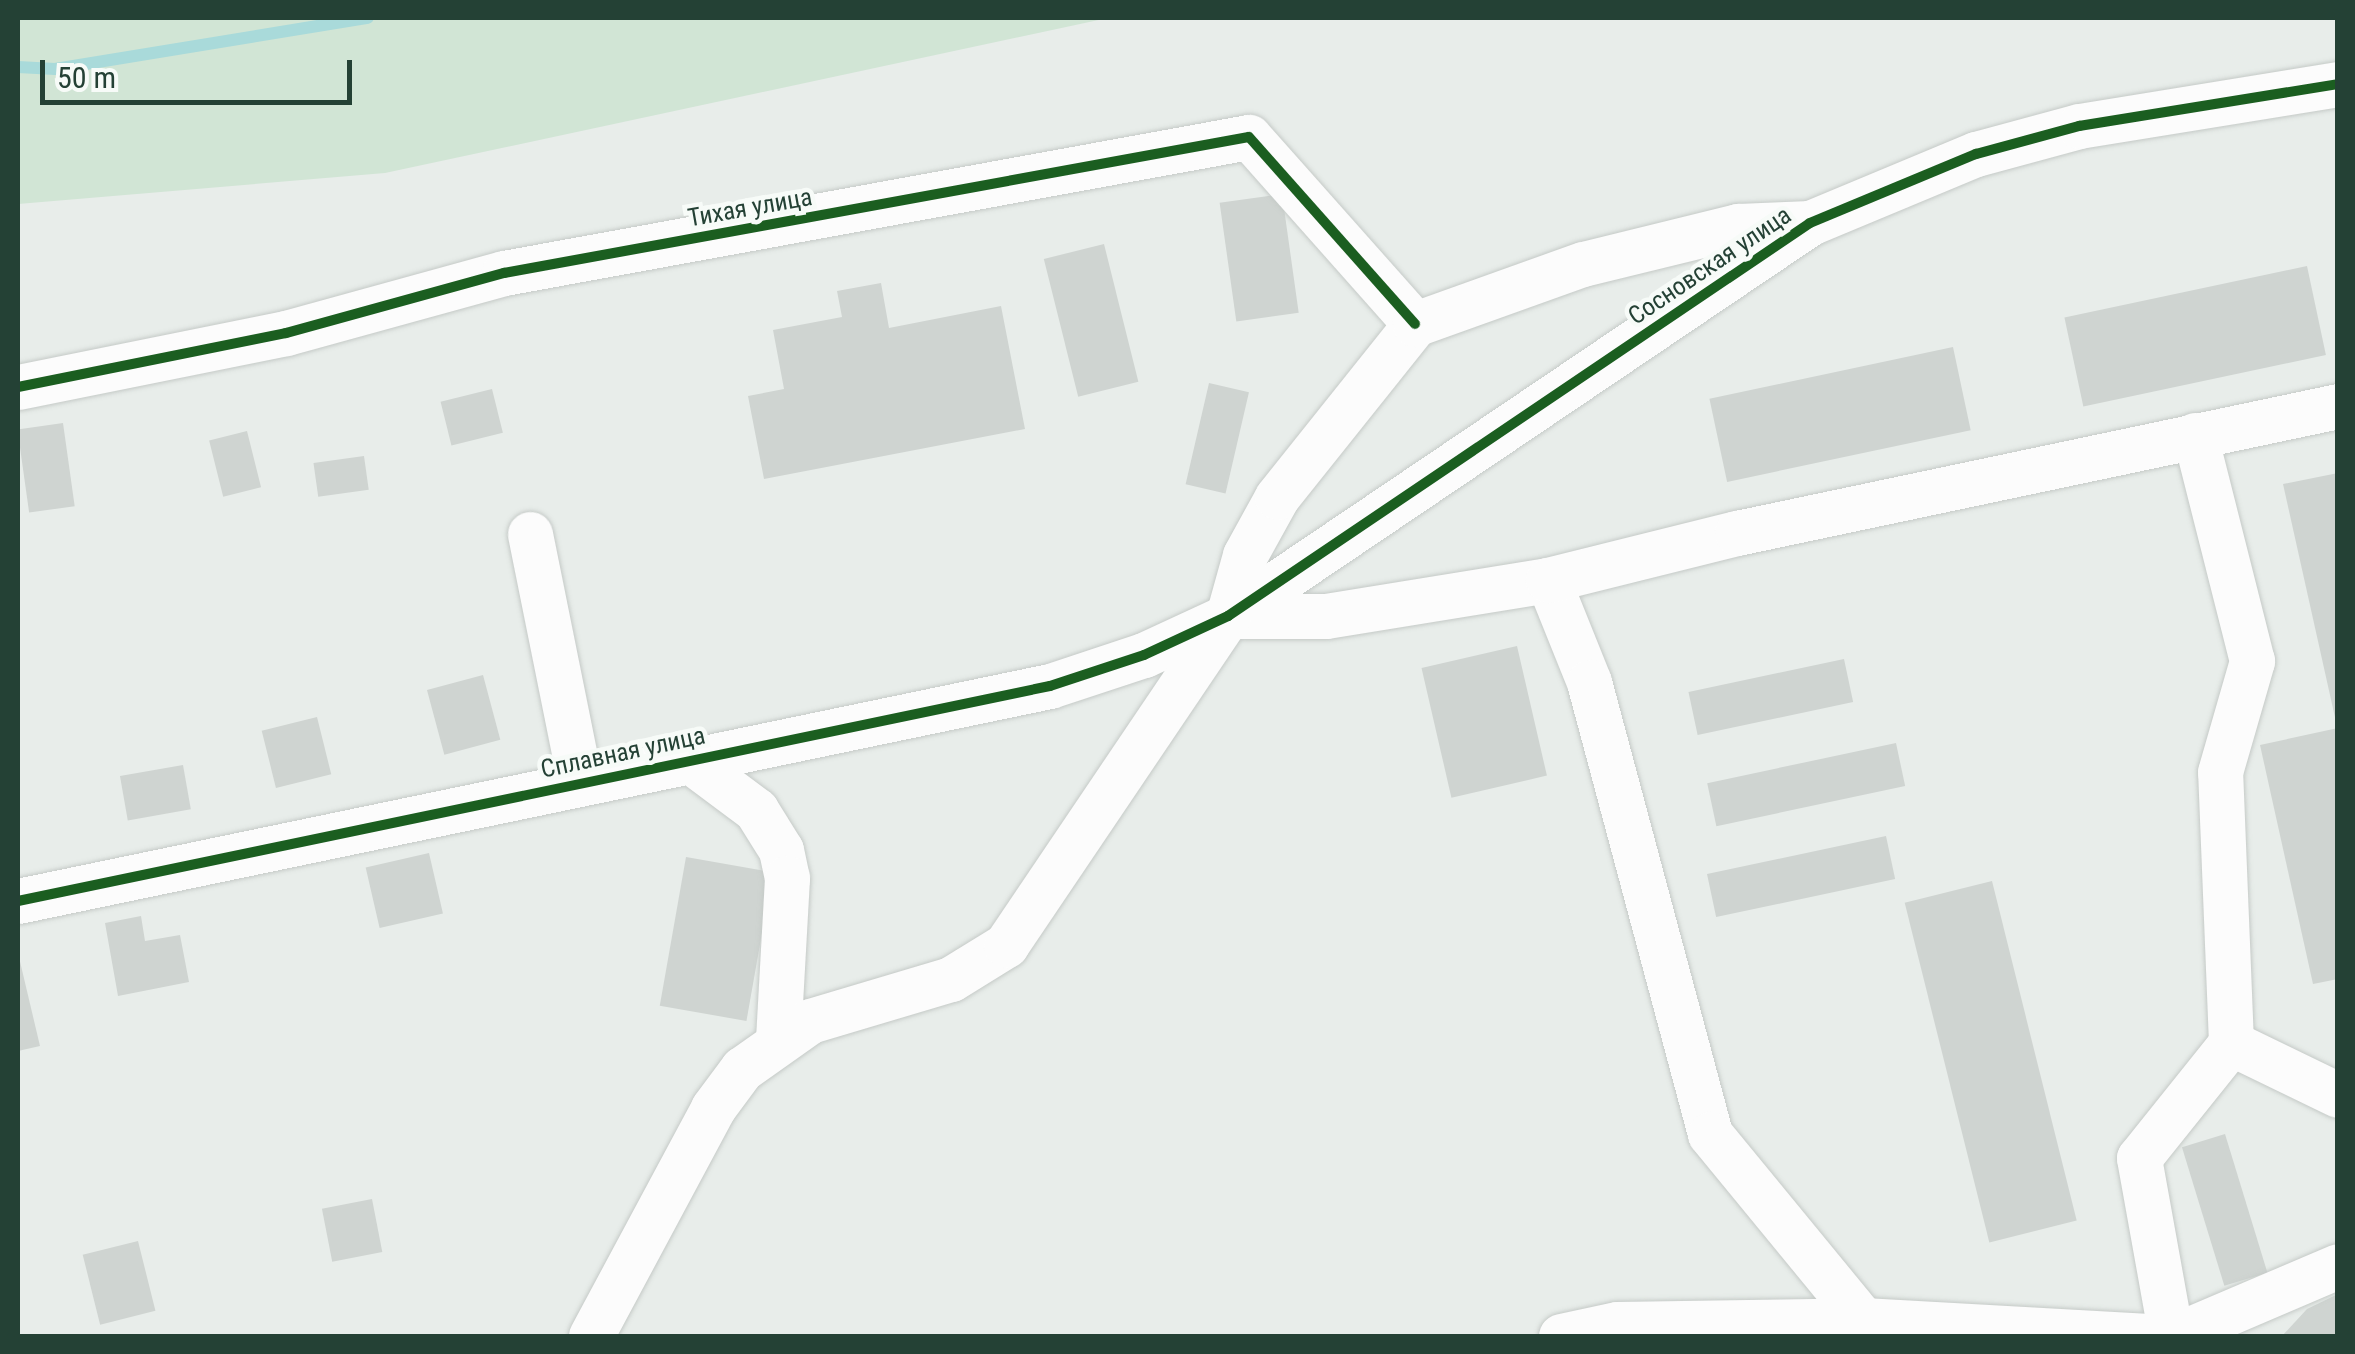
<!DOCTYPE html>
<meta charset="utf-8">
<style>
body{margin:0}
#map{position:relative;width:2355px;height:1354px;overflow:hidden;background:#e8edea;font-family:"Roboto Condensed",sans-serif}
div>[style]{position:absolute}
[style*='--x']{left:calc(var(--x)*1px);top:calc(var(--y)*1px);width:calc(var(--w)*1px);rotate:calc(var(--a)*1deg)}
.green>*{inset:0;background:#d1e5d5}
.stream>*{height:12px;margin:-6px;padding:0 6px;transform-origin:6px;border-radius:6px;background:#a9dada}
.building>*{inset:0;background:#cfd4d1;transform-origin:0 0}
.roads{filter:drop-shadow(0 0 2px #c5cac7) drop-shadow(0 0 2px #c5cac7)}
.minor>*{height:45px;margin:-22.5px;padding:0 22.5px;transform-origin:22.5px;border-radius:22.5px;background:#fcfcfc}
.cycleway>*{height:10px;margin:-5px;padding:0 5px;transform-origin:5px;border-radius:5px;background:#1b5e20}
span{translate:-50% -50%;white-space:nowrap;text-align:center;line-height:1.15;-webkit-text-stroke:9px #f7fbf8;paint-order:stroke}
.street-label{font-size:25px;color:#244135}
.frame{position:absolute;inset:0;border:20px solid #244135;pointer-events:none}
.scale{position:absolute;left:40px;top:60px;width:312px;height:45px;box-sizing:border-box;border:5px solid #244135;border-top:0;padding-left:12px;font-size:30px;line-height:35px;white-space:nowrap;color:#244135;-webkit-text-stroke:8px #f7fbf8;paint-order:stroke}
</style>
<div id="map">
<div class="green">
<i style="clip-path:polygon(18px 18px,1108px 18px,385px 173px,18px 204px)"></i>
</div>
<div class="stream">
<i style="--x:18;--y:67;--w:37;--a:3"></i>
<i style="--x:55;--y:69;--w:317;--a:-9.3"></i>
</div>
<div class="building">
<i style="left:1282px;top:194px;width:120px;height:63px;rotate:82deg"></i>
<i style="left:1104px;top:244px;width:142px;height:62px;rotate:76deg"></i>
<i style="left:2307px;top:266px;width:91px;height:248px;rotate:78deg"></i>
<i style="clip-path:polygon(881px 283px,889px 328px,1001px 306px,1025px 429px,764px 479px,748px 396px,784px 389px,773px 330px,842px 317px,837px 291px)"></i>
<i style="left:1953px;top:347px;width:85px;height:249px;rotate:78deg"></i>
<i style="left:1209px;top:383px;width:41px;height:104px;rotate:13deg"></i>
<i style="left:492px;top:389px;width:45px;height:53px;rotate:76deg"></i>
<i style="left:63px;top:423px;width:84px;height:46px;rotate:82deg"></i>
<i style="left:247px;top:431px;width:58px;height:39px;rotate:76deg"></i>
<i style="left:364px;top:456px;width:34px;height:51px;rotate:82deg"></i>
<i style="clip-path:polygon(2338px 473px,2338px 721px,2336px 722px,2283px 484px)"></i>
<i style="left:1517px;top:646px;width:133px;height:98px;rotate:77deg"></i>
<i style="left:1844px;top:659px;width:44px;height:159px;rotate:78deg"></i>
<i style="left:483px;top:675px;width:67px;height:58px;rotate:75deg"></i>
<i style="left:317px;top:717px;width:59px;height:57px;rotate:76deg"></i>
<i style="clip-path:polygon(2338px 728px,2338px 979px,2313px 984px,2260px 745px)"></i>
<i style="left:1896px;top:743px;width:44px;height:193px;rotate:78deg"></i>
<i style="left:183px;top:765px;width:45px;height:64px;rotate:80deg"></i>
<i style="left:1886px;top:836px;width:44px;height:183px;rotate:78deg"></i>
<i style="left:429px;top:853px;width:62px;height:65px;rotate:77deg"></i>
<i style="left:686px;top:857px;width:88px;height:151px;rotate:10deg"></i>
<i style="left:1992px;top:881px;width:350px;height:90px;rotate:76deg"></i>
<i style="clip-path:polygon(141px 916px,145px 941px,180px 935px,189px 982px,118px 996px,105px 923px)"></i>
<i style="clip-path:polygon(18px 953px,40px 1046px,18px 1051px)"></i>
<i style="left:2225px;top:1134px;width:145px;height:45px;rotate:73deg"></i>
<i style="left:372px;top:1199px;width:54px;height:51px;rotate:79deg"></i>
<i style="left:138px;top:1241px;width:72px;height:57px;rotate:76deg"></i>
<i style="clip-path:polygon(2338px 1294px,2338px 1336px,2282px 1336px,2307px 1309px)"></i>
</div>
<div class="roads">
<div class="minor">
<i style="--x:18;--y:387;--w:273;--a:-11.4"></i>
<i style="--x:286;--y:333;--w:226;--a:-15.4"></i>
<i style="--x:504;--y:273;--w:757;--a:-10.35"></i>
<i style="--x:1249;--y:137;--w:250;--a:48.4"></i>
<i style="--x:530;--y:534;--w:253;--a:78.6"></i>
<i style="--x:1548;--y:580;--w:110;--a:68.1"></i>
<i style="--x:1589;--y:682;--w:468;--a:75"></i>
<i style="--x:1710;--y:1134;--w:241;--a:50.6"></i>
<i style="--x:1863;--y:1320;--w:286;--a:3.2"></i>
<i style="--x:1228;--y:616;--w:98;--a:0"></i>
<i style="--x:1326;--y:616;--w:225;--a:-9.2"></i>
<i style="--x:1548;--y:580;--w:195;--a:-14"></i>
<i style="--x:1737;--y:533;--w:614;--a:-11.93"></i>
<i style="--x:689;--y:760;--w:84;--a:36.7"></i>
<i style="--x:756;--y:810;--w:47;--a:58"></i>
<i style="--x:781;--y:850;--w:29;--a:78"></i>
<i style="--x:787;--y:878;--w:163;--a:93.2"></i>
<i style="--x:18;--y:901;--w:1054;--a:-11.77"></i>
<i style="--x:1050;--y:686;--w:99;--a:-18.3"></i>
<i style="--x:1144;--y:655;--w:93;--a:-24.9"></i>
<i style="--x:1228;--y:616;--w:702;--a:-34.03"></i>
<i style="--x:1810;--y:223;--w:180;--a:-22.6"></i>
<i style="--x:1976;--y:154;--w:107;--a:-15.2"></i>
<i style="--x:2079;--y:126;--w:262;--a:-9.2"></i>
<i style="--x:2231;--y:1043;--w:119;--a:25.9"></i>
<i style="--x:591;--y:1336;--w:259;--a:-61.8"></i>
<i style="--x:713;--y:1108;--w:49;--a:-53.4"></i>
<i style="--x:742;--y:1069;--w:83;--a:-35.2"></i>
<i style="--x:810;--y:1021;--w:147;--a:-16.6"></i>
<i style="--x:951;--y:979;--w:65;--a:-31.7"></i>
<i style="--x:1006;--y:945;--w:397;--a:-56"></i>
<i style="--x:1228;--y:616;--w:63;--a:-74.4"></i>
<i style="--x:1245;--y:555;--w:66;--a:-61.1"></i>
<i style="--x:1277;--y:497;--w:221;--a:-51.4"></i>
<i style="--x:1415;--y:324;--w:178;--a:-19.7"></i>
<i style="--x:1583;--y:264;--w:160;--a:-13.8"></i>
<i style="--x:1738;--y:226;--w:72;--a:-2.4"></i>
<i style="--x:1561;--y:1336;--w:57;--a:-12.1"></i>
<i style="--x:1617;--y:1324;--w:246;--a:-0.9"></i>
<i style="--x:2171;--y:1336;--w:181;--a:-100.2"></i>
<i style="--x:2139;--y:1158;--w:147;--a:-51.3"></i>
<i style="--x:2231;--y:1043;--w:271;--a:-92.3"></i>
<i style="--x:2220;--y:772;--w:116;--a:-73.9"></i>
<i style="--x:2252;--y:661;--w:233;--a:-104.2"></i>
<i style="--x:2174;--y:1336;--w:178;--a:-23.1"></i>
</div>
</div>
<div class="cycleway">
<i style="--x:18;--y:387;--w:273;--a:-11.4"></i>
<i style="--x:286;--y:333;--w:226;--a:-15.4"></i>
<i style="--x:504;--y:273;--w:757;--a:-10.35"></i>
<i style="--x:1249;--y:137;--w:250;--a:48.4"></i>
<i style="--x:18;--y:901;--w:1054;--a:-11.77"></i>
<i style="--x:1050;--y:686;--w:99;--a:-18.3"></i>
<i style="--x:1144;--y:655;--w:93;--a:-24.9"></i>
<i style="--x:1228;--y:616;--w:702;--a:-34.03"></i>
<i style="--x:1810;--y:223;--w:180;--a:-22.6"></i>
<i style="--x:1976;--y:154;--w:107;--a:-15.2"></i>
<i style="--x:2079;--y:126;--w:262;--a:-9.2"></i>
</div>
<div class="street-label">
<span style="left:750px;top:208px;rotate:-10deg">Тихая улица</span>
<span style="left:1710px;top:266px;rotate:-34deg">Сосновская улица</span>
<span style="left:623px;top:753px;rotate:-12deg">Сплавная улица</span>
</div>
<div class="frame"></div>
<div class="scale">50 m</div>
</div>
